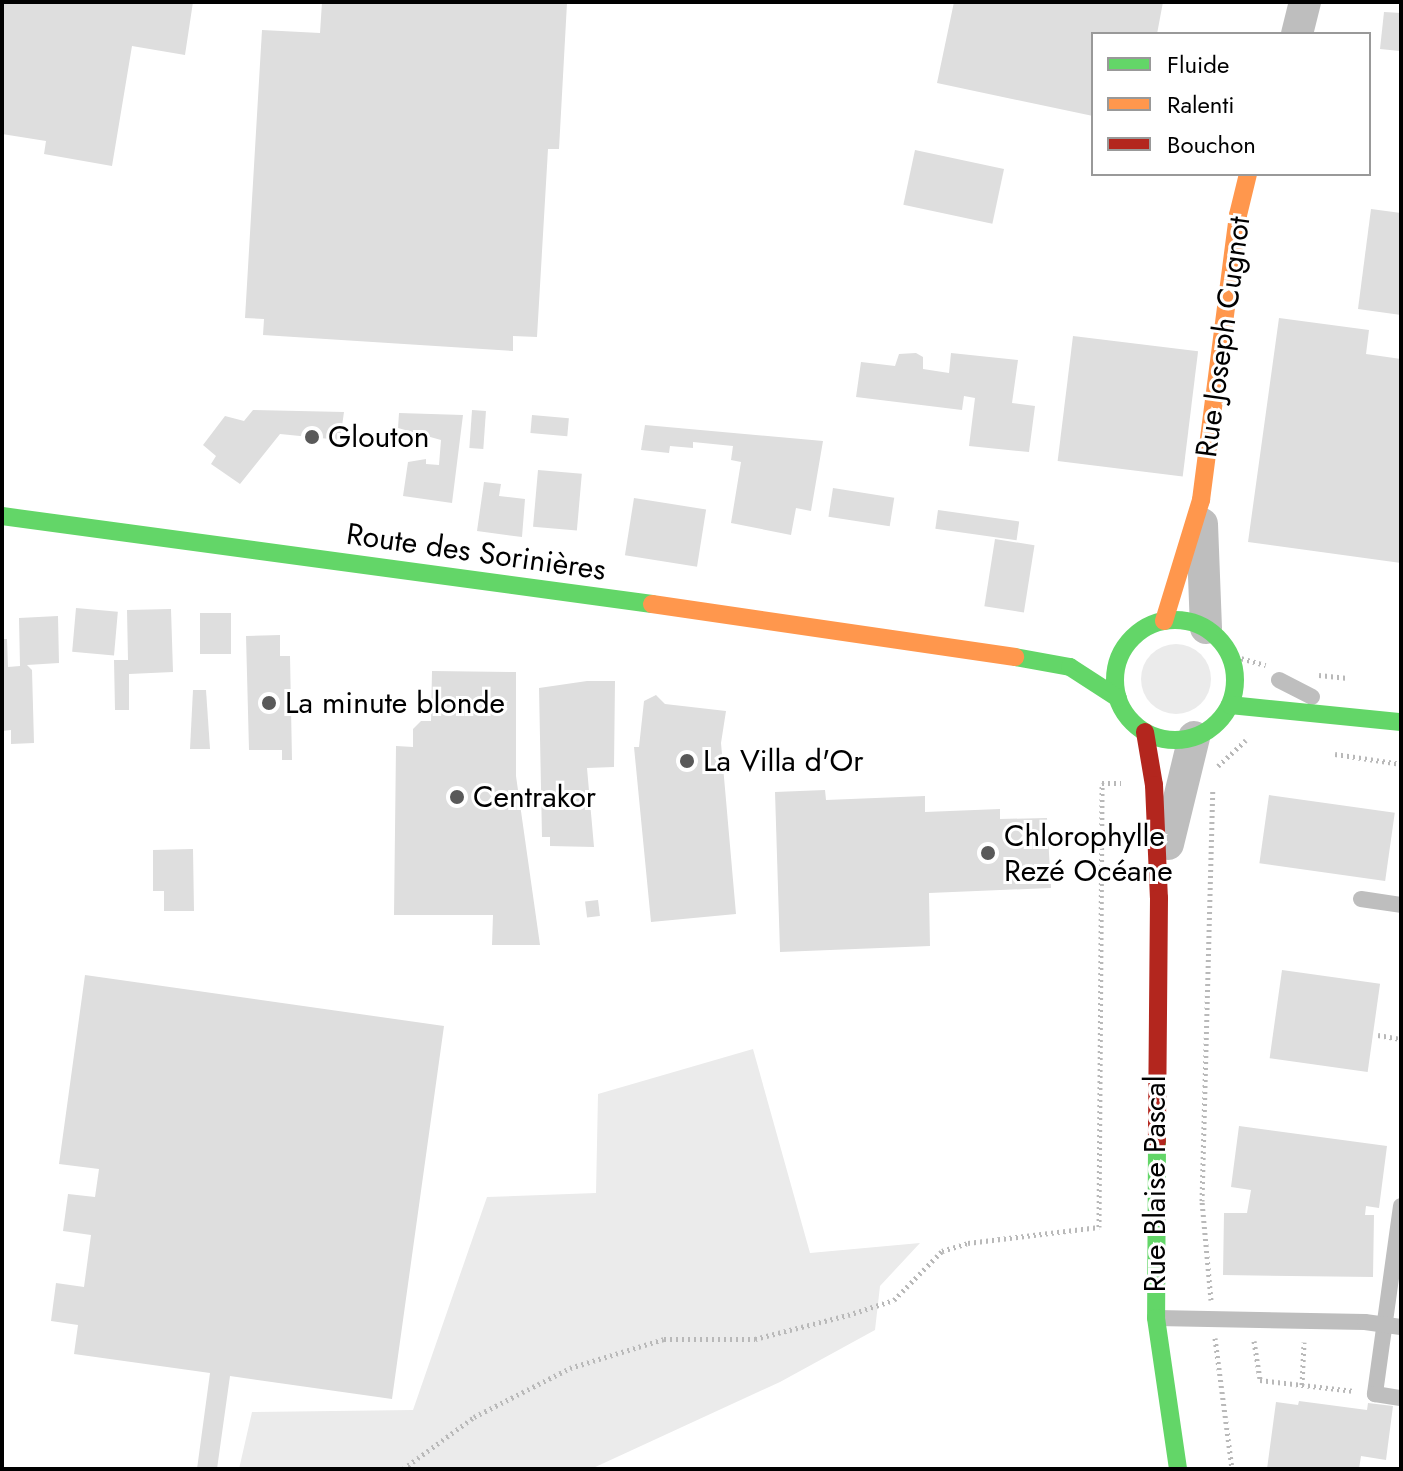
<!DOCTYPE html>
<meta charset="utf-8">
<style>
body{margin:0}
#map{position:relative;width:1403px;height:1471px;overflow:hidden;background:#fff;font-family:Jost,sans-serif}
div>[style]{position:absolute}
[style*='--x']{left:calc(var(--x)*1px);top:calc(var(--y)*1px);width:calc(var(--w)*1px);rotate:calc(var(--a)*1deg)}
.green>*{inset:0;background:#ebebeb}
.round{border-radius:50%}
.building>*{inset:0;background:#dedede;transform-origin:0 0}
.path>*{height:5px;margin-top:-2.5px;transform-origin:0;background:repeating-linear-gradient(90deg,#b9b9b9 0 2px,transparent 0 6px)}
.lane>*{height:16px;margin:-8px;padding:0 8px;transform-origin:8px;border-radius:8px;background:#bebebe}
.street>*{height:32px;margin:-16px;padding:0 16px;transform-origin:16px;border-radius:16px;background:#bebebe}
.fast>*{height:18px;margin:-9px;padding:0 9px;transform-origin:9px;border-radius:9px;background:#63d668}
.fast>.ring{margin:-9px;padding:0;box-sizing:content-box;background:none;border:18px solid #63d668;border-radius:50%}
.slow>*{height:18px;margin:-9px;padding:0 9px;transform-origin:9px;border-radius:9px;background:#ff974d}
.jam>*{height:18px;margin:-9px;padding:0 9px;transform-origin:9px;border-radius:9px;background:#b3261e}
.dots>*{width:22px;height:22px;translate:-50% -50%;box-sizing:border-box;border:4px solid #fff;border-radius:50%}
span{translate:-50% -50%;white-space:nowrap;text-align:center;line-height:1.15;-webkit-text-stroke:6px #fff;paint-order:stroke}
.street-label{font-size:30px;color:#000}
.poi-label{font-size:30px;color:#000}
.left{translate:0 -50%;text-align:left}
.frame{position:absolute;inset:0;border:4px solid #000;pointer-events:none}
.legend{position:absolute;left:1091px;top:32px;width:280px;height:144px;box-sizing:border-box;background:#fff;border:2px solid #999;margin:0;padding:10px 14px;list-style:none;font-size:24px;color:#000}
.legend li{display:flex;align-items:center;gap:16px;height:40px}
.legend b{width:40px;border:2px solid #999}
</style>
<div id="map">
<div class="green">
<i class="round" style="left:1141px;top:644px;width:70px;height:70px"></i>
<i style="clip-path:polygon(753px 1049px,810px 1253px,920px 1243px,880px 1286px,875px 1330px,780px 1382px,591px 1469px,239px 1469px,252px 1412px,413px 1410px,487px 1197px,596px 1193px,598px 1094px)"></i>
</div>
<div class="building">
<i style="clip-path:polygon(2px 2px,193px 2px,185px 55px,132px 46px,112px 166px,44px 154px,46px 141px,2px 134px)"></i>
<i style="clip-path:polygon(322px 2px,567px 3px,559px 149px,548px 149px,537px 337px,513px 336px,513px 351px,263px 335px,264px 319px,245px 318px,262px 30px,320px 33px)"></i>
<i style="clip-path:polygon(954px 2px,1163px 2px,1157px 34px,1093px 34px,1093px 116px,937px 83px)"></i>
<i style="clip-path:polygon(1384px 12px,1401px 13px,1400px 51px,1380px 49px)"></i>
<i style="left:915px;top:150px;width:91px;height:56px;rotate:12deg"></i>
<i style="clip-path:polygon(1371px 209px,1401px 213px,1401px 315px,1358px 309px)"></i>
<i style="clip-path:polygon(1279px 318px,1369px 330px,1366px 354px,1401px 359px,1401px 563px,1248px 542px)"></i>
<i style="left:1073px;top:336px;width:126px;height:126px;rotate:7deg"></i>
<i style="clip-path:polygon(916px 353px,923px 357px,923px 369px,949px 373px,951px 353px,1018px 360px,1012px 403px,1035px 406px,1029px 452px,969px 446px,975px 398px,964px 396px,962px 410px,856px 397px,861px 362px,895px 366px,899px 354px)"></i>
<i style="clip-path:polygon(253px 410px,344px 412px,340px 440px,280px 434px,240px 484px,211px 464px,216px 456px,203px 445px,225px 416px,244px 421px)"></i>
<i style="left:472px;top:410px;width:14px;height:38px;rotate:4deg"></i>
<i style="clip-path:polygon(399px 413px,463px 415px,452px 503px,403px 496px,408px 462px,426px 459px,426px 464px,439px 465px,441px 440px,398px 428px)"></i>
<i style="left:532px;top:415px;width:37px;height:18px;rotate:5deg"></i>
<i style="clip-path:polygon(645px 425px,823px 441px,811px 511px,796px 508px,791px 535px,731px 523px,741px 462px,731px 460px,733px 446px,693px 442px,693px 448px,670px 446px,669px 453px,641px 450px)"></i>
<i style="left:538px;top:470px;width:44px;height:57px;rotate:5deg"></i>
<i style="clip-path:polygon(484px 482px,501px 484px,499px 496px,525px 499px,522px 537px,477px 531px)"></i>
<i style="left:833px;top:488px;width:62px;height:29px;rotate:9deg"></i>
<i style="left:634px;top:498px;width:73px;height:58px;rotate:9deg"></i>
<i style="left:938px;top:510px;width:82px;height:19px;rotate:8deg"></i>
<i style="left:995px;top:539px;width:40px;height:68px;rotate:9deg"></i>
<i style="left:76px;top:608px;width:42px;height:44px;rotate:5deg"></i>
<i style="clip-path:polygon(171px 609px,173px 672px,129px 674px,129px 710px,115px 710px,114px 660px,128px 660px,127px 610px)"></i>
<i style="left:200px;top:613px;width:31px;height:41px"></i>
<i style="clip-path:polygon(58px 616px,59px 663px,27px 665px,32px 670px,34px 743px,11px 744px,11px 730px,2px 731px,2px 639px,7px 639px,8px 667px,20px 666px,19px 618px)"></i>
<i style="clip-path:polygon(280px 635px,280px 656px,290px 656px,292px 760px,282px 760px,282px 750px,249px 750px,246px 636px)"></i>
<i style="clip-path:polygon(432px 671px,516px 672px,516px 776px,540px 945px,492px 945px,493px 915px,394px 915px,396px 746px,413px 747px,413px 729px,421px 721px,431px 721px)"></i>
<i style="clip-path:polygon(587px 681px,615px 681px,614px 767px,587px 768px,594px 847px,550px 846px,550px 837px,542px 837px,539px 688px)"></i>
<i style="clip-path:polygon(193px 690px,206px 690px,210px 749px,190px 749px)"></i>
<i style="clip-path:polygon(656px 695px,665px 704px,726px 711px,721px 743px,736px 914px,651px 922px,634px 747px,639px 747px,644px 701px)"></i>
<i style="clip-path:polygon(825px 790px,826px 800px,925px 796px,925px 812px,1000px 809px,1000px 819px,1047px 818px,1051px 888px,929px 893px,930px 946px,780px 952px,775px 792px)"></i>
<i style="left:1269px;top:795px;width:127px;height:69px;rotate:8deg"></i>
<i style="clip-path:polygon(193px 849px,194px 911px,164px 911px,164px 891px,153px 891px,153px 850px)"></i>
<i style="left:598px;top:900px;width:16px;height:13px;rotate:83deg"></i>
<i style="left:1282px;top:970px;width:99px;height:89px;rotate:8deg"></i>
<i style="clip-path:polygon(85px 975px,444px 1026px,392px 1399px,230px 1376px,217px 1469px,197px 1469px,210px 1373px,74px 1354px,78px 1325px,51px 1321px,56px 1283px,84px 1287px,91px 1235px,63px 1231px,68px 1194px,95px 1197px,99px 1169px,59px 1164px)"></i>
<i style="clip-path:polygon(1239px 1126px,1387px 1146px,1379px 1208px,1366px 1206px,1365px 1215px,1374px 1215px,1373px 1277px,1223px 1275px,1224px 1213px,1247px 1213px,1251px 1190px,1231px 1187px)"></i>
<i style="clip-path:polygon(1299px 1401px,1367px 1410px,1368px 1403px,1393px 1406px,1386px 1460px,1361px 1456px,1359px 1469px,1267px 1469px,1276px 1402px,1298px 1405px)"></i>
</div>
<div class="path">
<i style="--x:1230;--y:655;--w:37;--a:16"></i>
<i style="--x:1319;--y:675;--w:29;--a:6"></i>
<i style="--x:1335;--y:754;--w:67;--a:8.6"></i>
<i style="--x:1218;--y:766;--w:38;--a:-43"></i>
<i style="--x:1378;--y:1035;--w:23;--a:10"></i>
<i style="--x:1211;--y:1300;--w:99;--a:-95.2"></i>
<i style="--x:1202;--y:1201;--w:410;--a:-88.5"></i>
<i style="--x:1215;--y:1338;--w:132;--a:82.6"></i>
<i style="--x:1254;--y:1341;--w:39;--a:81"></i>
<i style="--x:1260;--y:1380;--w:95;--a:6.7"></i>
<i style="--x:1302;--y:1385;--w:43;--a:-87.3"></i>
<i style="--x:403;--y:1469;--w:88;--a:-36.2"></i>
<i style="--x:474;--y:1417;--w:108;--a:-27"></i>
<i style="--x:570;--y:1368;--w:98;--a:-17.1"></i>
<i style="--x:664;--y:1339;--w:91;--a:0"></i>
<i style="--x:755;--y:1339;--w:96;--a:-14.5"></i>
<i style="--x:848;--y:1315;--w:48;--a:-18.1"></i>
<i style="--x:894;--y:1300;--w:69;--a:-45.6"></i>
<i style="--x:942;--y:1251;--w:27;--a:-17"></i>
<i style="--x:968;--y:1243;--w:132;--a:-7"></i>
<i style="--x:1099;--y:1227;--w:444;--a:-89.6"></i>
<i style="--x:1102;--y:783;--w:19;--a:0"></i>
</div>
<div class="lane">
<i style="--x:1279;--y:680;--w:37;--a:27"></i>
<i style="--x:1361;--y:899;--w:40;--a:8.5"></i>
<i style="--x:1401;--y:1206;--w:190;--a:97.9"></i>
<i style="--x:1375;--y:1394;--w:26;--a:9"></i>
<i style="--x:1157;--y:1318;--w:208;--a:1.1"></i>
<i style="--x:1365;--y:1322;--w:36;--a:8"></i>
</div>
<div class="street">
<i style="--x:1297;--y:34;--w:33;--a:-76"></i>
<i style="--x:1202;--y:524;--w:104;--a:87.8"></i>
<i style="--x:1168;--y:844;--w:110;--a:-76.3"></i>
</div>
<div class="fast">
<i style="--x:2;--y:516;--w:656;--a:7.71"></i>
<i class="ring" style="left:1115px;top:620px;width:102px;height:102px"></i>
<i style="--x:1015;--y:657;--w:56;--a:10.3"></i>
<i style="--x:1070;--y:667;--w:57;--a:32.9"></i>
<i style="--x:1230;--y:705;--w:172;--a:5.7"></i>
<i style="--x:1157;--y:1142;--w:176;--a:90.3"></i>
<i style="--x:1156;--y:1318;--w:153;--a:81.7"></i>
</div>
<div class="slow">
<i style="--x:652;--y:604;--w:367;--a:8.3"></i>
<i style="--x:1164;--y:621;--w:127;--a:-73"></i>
<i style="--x:1201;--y:500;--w:287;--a:-82.6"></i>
<i style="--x:1238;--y:215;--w:42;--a:-76.3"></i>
</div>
<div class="jam">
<i style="--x:1145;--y:732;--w:54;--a:80.4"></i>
<i style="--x:1154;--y:785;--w:113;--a:87.5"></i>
<i style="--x:1159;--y:898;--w:244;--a:90.5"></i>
</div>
<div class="dots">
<i style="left:312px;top:437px;background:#595959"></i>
<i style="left:269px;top:703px;background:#595959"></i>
<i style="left:687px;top:761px;background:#595959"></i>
<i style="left:457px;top:797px;background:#595959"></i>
<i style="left:988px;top:853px;background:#595959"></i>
</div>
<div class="street-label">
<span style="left:1223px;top:337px;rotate:-82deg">Rue Joseph Cugnot</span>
<span style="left:476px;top:552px;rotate:8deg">Route des Sorinières</span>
<span style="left:1155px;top:1184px;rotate:-90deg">Rue Blaise Pascal</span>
</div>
<div class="poi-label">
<span class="left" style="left:328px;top:437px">Glouton</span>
<span class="left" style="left:285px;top:703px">La minute blonde</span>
<span class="left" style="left:703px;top:761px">La Villa d'Or</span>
<span class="left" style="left:473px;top:797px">Centrakor</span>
<span class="left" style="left:1004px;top:853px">Chlorophylle<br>Rezé Océane</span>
</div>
<div class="frame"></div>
<ul class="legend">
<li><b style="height:10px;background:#63d668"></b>Fluide</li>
<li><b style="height:10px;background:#ff974d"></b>Ralenti</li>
<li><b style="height:10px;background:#b3261e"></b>Bouchon</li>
</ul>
</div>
